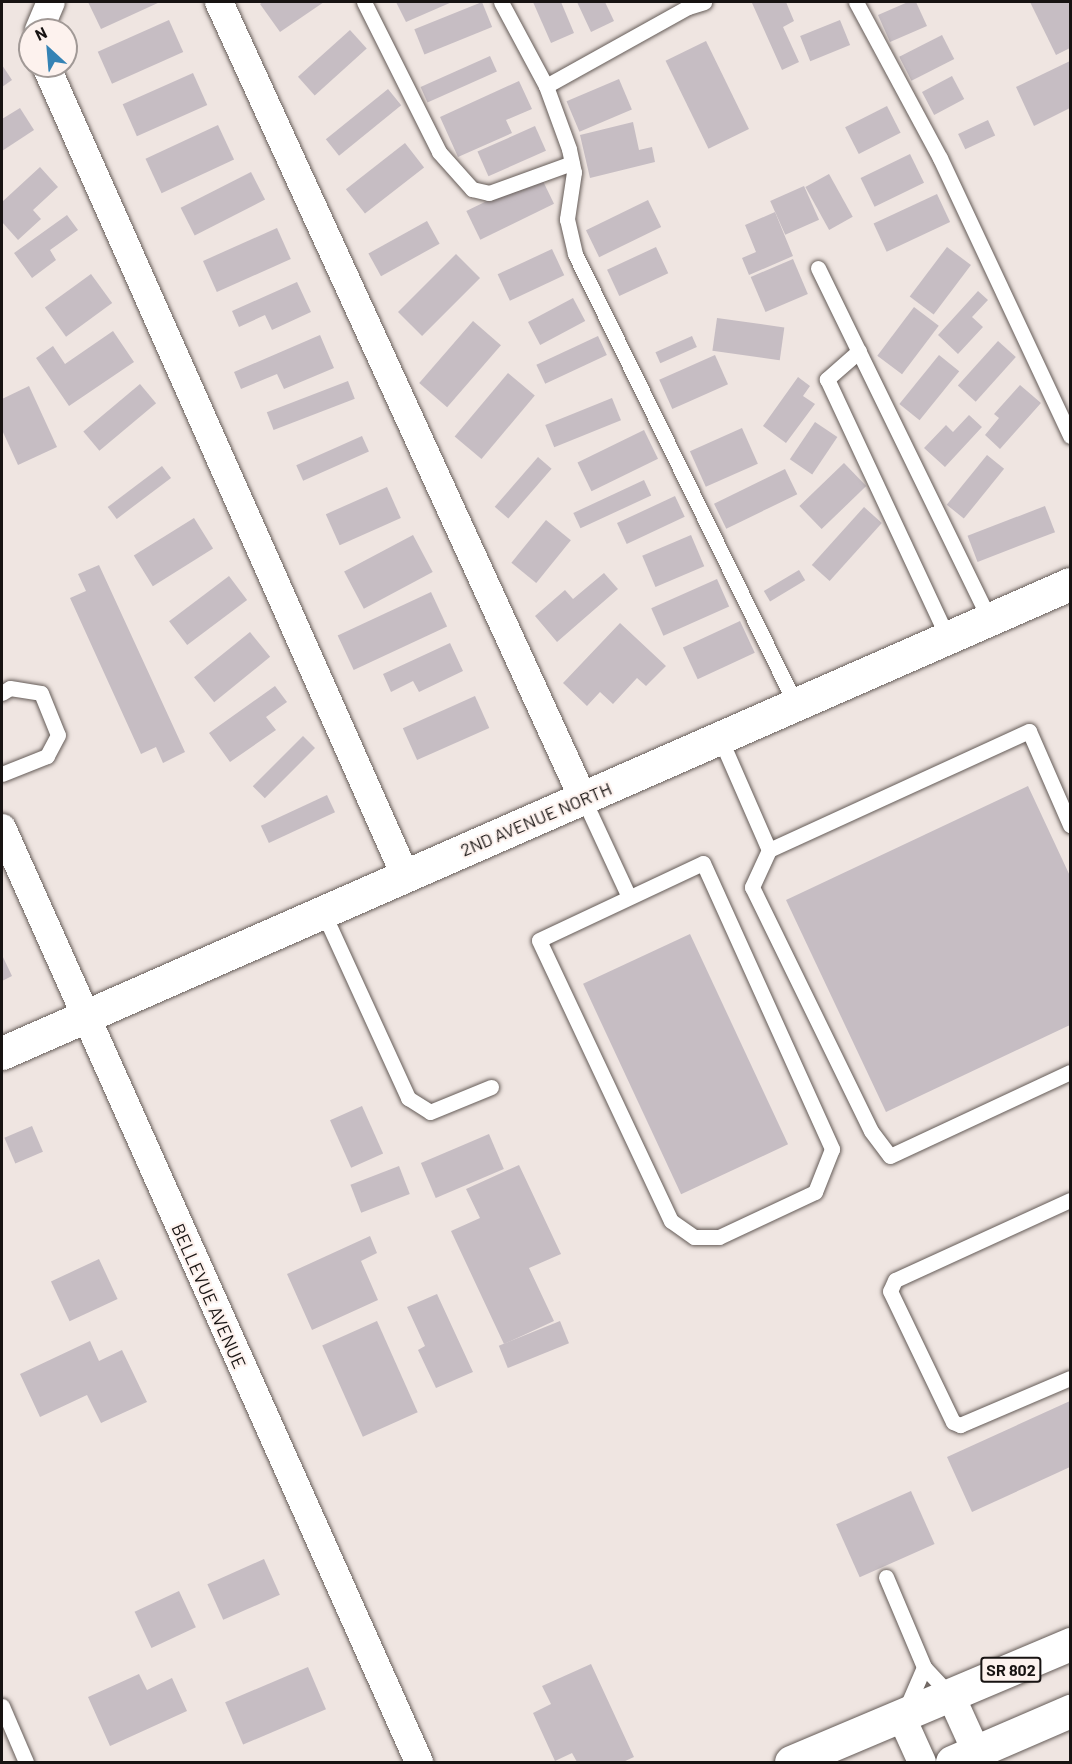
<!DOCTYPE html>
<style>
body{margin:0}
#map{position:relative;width:1072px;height:1764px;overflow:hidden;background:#efe5e1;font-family:Barlow,sans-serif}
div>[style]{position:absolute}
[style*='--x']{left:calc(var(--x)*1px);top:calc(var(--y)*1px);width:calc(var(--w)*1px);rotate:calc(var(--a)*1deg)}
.building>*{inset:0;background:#c6bdc3;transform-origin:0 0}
.roads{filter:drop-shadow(0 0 2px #655c58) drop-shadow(0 0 2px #655c58)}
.service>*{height:15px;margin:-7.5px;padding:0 7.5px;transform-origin:7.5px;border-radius:7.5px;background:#fff}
.minor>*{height:28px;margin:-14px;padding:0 14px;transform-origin:14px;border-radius:14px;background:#fff}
.tertiary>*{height:33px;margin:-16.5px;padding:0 16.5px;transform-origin:16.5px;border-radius:16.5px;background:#fff}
.primary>*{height:33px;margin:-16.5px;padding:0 16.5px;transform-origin:16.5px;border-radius:16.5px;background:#fff}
span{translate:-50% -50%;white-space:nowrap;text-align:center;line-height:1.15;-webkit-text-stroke:4.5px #fdf2ee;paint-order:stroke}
.shield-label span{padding:2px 4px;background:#fdf2ee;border:2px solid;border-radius:4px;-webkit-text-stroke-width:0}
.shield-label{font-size:16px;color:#171312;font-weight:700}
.street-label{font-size:18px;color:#171312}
.frame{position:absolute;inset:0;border:3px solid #171312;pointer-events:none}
.north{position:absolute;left:18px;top:18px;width:60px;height:60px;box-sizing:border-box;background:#fdf2ee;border:2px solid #a19996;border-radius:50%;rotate:334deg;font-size:16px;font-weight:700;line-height:24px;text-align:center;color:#171312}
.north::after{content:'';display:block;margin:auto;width:21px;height:27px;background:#3583b5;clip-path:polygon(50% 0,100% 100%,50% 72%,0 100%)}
</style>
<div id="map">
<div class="building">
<i style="clip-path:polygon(88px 2px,160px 2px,101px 29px)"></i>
<i style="clip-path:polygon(263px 2px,324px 2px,280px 32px,260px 4px)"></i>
<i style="clip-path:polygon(396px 2px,452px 2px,406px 22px)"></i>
<i style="left:482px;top:2px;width:27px;height:73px;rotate:68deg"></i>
<i style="clip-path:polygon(533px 2px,561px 2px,574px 33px,551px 43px)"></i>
<i style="clip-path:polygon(577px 2px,605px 2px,614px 21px,591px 32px)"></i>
<i style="clip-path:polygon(756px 2px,786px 2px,794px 21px,783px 27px,799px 62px,782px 70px,752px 3px)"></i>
<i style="clip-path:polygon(908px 2px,916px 2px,927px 26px,890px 42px,878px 15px)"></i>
<i style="clip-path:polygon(1030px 2px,1070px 2px,1070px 48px,1056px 55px)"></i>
<i style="left:169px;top:20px;width:35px;height:78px;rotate:66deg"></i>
<i style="left:840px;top:20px;width:27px;height:43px;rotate:68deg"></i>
<i style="left:350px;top:30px;width:25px;height:70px;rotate:48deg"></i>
<i style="left:942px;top:35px;width:27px;height:48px;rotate:63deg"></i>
<i style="left:706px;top:41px;width:98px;height:45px;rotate:64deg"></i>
<i style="left:490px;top:56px;width:17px;height:76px;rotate:66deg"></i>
<i style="clip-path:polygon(1070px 61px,1070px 108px,1034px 126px,1016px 87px)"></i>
<i style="clip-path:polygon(2px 65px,12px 80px,2px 87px)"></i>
<i style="left:193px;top:73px;width:35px;height:77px;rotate:66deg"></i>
<i style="left:952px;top:76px;width:26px;height:34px;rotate:62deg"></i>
<i style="left:619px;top:79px;width:33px;height:57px;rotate:67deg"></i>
<i style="clip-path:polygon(519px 81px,532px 109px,506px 120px,512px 133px,458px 157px,440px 117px)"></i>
<i style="left:388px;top:89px;width:21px;height:80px;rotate:51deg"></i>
<i style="left:887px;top:106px;width:30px;height:47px;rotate:63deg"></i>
<i style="clip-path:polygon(20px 108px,34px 130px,2px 151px,2px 119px)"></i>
<i style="left:988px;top:120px;width:17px;height:33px;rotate:65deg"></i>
<i style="clip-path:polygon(633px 122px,639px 150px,652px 147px,655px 162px,590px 178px,580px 135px)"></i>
<i style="left:218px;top:125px;width:38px;height:80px;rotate:65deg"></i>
<i style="left:535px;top:126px;width:27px;height:63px;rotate:66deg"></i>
<i style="left:405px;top:143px;width:31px;height:75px;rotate:52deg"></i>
<i style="left:910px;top:154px;width:32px;height:55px;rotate:64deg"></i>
<i style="clip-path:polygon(40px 167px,58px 187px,33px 210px,41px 219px,18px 240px,2px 222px,2px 202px)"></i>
<i style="left:251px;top:172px;width:31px;height:79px;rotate:63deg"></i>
<i style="left:829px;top:174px;width:49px;height:27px;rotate:61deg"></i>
<i style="left:540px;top:175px;width:32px;height:82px;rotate:64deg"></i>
<i style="left:804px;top:186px;width:37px;height:37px;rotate:66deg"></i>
<i style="left:937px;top:194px;width:31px;height:70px;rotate:65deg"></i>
<i style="left:648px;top:200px;width:30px;height:69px;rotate:64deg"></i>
<i style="clip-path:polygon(775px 212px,793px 256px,749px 275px,742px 258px,756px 252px,745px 225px)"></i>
<i style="clip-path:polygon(67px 215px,78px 230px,50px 250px,56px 260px,32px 278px,14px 253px)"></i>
<i style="left:427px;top:221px;width:26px;height:67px;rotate:61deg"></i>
<i style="left:277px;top:228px;width:34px;height:81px;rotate:66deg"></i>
<i style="left:656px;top:247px;width:29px;height:54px;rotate:65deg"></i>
<i style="left:947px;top:247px;width:30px;height:62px;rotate:37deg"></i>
<i style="left:552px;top:249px;width:29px;height:60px;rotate:65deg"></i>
<i style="left:456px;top:254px;width:34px;height:82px;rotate:45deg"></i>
<i style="left:793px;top:259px;width:38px;height:46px;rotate:67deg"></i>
<i style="left:91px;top:274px;width:36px;height:57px;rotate:54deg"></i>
<i style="clip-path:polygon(297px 282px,311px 312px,272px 330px,265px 315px,239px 327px,232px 311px)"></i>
<i style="clip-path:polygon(978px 291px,988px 300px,972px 317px,983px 327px,958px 354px,938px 335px)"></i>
<i style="left:573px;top:298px;width:26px;height:51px;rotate:62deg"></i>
<i style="left:914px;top:307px;width:31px;height:61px;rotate:37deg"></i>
<i style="left:717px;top:318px;width:68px;height:33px;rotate:8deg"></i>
<i style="left:473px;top:321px;width:37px;height:82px;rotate:41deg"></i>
<i style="clip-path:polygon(113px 331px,134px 362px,69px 406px,36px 358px,53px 346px,65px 364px)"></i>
<i style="clip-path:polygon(320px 335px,334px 368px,284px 389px,277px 374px,241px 389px,234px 372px)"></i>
<i style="left:598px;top:336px;width:21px;height:68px;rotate:65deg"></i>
<i style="left:692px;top:336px;width:12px;height:40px;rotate:66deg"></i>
<i style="left:998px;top:341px;width:24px;height:60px;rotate:42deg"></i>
<i style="left:715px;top:355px;width:32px;height:61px;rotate:66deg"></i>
<i style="left:939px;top:355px;width:26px;height:63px;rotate:39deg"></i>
<i style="left:508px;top:373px;width:35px;height:83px;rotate:40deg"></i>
<i style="clip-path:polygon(798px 377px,810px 386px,803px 396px,815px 404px,786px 443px,763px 426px)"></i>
<i style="left:348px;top:381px;width:19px;height:87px;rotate:69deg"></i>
<i style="left:140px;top:384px;width:25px;height:74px;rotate:50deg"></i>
<i style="clip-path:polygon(1020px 385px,1041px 403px,1000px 449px,985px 435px,999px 418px,994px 414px)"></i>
<i style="clip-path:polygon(29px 386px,57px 447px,18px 465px,2px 430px,2px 399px)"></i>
<i style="left:612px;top:398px;width:24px;height:72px;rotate:68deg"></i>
<i style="clip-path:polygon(969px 415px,982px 427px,945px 467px,924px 448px,946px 425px,953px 432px)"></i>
<i style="left:815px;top:422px;width:27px;height:45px;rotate:34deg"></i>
<i style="left:742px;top:428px;width:39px;height:57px;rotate:66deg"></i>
<i style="left:644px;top:430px;width:32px;height:74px;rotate:64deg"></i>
<i style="left:362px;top:436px;width:17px;height:72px;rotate:66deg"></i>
<i style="left:987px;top:455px;width:22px;height:64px;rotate:39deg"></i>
<i style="left:538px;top:457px;width:18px;height:66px;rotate:41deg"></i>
<i style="left:844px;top:463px;width:32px;height:62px;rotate:46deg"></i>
<i style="left:162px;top:466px;width:15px;height:68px;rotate:53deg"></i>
<i style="left:785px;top:469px;width:28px;height:79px;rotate:64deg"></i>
<i style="left:644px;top:480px;width:17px;height:78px;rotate:65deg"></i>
<i style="left:387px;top:487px;width:34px;height:67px;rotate:66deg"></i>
<i style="left:675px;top:496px;width:23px;height:64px;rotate:65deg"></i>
<i style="left:1045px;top:506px;width:28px;height:83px;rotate:69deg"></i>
<i style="left:864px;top:507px;width:24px;height:78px;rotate:42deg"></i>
<i style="left:194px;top:518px;width:36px;height:71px;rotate:58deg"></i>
<i style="left:546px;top:520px;width:32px;height:55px;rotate:39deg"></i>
<i style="left:413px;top:535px;width:42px;height:78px;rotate:62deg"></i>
<i style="left:691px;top:535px;width:34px;height:53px;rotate:67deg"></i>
<i style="clip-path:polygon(99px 565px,185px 752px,163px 763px,156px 747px,141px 754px,70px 598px,86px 591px,78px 574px)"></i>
<i style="left:799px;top:570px;width:12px;height:41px;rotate:59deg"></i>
<i style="clip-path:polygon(604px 573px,618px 589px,557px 642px,535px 616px,565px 590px,573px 599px)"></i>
<i style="left:229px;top:576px;width:30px;height:75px;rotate:53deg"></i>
<i style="left:717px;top:579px;width:30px;height:72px;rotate:66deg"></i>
<i style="left:431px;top:592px;width:38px;height:103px;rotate:65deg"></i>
<i style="left:740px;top:621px;width:35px;height:63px;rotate:65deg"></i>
<i style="clip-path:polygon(620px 623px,666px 666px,646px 686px,637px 678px,613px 704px,600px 692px,587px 706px,563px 683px)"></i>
<i style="left:250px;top:632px;width:32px;height:72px;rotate:51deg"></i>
<i style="clip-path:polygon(450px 643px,463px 671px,419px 692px,413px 681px,391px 692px,383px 674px)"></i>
<i style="clip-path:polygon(275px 686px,287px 702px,266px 717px,276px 730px,230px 762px,209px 733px)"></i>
<i style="left:475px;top:696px;width:35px;height:79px;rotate:66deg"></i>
<i style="left:303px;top:736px;width:17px;height:71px;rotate:45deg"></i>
<i style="clip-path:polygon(1028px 786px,1070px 876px,1070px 1025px,886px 1112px,786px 900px)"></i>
<i style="left:327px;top:795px;width:19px;height:73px;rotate:65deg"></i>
<i style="left:690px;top:934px;width:232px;height:118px;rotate:65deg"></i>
<i style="clip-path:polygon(2px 955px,12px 976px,2px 981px)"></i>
<i style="left:362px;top:1106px;width:52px;height:35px;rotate:66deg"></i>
<i style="left:32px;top:1126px;width:28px;height:30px;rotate:67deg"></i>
<i style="left:489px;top:1134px;width:38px;height:74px;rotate:67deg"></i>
<i style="clip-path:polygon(519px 1165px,561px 1254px,529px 1268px,554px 1321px,504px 1344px,451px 1231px,480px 1218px,466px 1189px)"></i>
<i style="left:399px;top:1166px;width:30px;height:52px;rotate:69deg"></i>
<i style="clip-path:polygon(370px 1236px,377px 1253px,361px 1261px,378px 1300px,312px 1330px,287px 1274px)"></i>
<i style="left:99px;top:1259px;width:44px;height:53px;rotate:65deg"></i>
<i style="clip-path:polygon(437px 1294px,473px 1372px,436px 1388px,418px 1350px,425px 1346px,407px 1307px)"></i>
<i style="left:377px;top:1321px;width:100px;height:60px;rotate:66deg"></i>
<i style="left:560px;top:1321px;width:24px;height:66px;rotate:68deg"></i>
<i style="clip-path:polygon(90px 1341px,99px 1361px,122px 1350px,147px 1402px,101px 1423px,87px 1395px,40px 1417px,20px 1374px)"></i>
<i style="clip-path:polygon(1070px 1401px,1070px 1467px,972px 1512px,947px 1457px)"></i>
<i style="left:911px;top:1491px;width:58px;height:82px;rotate:66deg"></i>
<i style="left:264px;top:1559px;width:39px;height:62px;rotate:66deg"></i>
<i style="left:179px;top:1591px;width:40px;height:49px;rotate:65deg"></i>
<i style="clip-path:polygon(591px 1664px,634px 1757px,623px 1762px,577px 1762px,572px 1753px,555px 1761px,533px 1713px,551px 1704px,542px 1686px)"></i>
<i style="left:308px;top:1667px;width:46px;height:90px;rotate:67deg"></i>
<i style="clip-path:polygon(139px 1674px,147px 1690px,172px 1678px,187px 1711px,110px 1746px,88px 1697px)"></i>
</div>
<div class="roads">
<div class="service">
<i style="--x:364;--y:2;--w:168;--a:63.4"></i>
<i style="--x:439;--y:152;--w:50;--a:48.3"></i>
<i style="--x:472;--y:189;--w:17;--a:13"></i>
<i style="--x:489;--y:193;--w:88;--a:-19.9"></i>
<i style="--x:501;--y:2;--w:95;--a:61.8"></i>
<i style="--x:546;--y:86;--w:67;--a:69.9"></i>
<i style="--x:569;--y:149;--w:24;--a:78"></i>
<i style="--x:574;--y:172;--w:48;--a:98.5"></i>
<i style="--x:567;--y:219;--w:36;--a:77"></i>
<i style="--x:575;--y:254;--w:502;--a:63.89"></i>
<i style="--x:856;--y:2;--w:177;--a:61.7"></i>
<i style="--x:940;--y:158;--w:307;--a:64.9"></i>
<i style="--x:546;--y:86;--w:162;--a:-29.1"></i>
<i style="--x:688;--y:7;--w:17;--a:-17"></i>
<i style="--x:818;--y:268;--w:392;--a:64"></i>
<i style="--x:859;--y:351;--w:43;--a:138.8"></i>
<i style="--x:827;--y:379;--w:286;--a:65"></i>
<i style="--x:2;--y:693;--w:9;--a:-32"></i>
<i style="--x:10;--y:688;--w:31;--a:9"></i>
<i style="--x:41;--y:693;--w:45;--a:68"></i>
<i style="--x:58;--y:735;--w:24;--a:118"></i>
<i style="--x:47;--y:756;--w:48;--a:158.2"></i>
<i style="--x:720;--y:738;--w:122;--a:66.4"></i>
<i style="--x:769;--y:850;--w:286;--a:-24.6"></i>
<i style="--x:1029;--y:731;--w:103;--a:66.4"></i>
<i style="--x:583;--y:798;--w:109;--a:65.1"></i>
<i style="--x:769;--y:850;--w:41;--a:114.7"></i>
<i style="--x:752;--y:887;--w:271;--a:64"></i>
<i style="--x:871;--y:1131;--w:31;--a:53"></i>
<i style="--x:890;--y:1156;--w:199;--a:-25"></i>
<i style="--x:703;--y:863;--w:314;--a:65.7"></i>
<i style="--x:832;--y:1149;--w:46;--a:111.6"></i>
<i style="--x:815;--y:1192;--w:106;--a:154.9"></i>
<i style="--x:719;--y:1237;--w:25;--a:180"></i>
<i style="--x:694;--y:1237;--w:28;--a:-145"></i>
<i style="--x:671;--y:1221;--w:310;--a:-115.2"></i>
<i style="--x:539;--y:940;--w:181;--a:-25.2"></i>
<i style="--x:323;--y:912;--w:205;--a:65.4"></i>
<i style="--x:408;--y:1098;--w:26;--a:32"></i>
<i style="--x:430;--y:1112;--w:66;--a:-22.3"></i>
<i style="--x:1070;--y:1200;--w:192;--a:155.4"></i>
<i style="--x:895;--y:1280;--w:12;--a:114"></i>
<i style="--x:890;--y:1291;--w:145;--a:64.3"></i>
<i style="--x:953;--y:1422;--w:8;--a:23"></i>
<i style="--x:960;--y:1425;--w:120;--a:-23.1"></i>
<i style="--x:886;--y:1577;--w:98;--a:67.1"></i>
<i style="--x:924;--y:1667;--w:40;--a:47"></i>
<i style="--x:2;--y:1706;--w:61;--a:66.8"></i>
<i style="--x:905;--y:1711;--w:48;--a:-66.6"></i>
</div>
<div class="minor">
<i style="--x:219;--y:2;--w:875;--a:65.43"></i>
<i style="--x:39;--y:30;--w:30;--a:-67"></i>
<i style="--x:46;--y:66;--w:885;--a:66.07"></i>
<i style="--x:2;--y:828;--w:1023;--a:65.94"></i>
<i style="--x:951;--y:1696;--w:72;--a:65.6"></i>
<i style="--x:902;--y:1718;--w:48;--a:65.6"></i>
</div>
<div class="tertiary">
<i style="--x:2;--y:1053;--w:1166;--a:-23.71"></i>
</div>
<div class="primary">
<i style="--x:791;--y:1762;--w:303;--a:-22.9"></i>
<i style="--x:952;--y:1762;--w:129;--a:-23.4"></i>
</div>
</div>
<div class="shield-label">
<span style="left:1011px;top:1670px">SR 802</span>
</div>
<div class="street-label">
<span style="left:536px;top:819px;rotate:-23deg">2ND AVENUE NORTH</span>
<span style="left:209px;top:1296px;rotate:66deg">BELLEVUE AVENUE</span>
</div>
<div class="frame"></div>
<div class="north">N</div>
</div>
